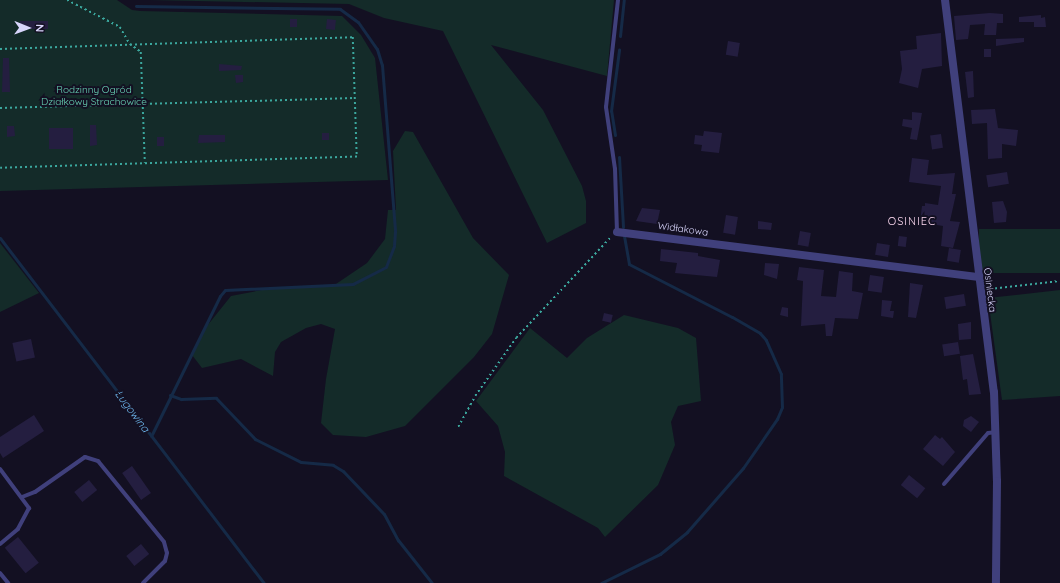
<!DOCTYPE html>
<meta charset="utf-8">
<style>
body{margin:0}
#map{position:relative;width:1060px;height:583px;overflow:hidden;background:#131022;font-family:Quicksand,sans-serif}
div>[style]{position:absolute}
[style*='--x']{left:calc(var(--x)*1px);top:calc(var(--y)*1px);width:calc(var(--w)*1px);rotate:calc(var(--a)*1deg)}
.green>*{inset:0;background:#142b29;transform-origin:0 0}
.stream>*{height:3px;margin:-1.5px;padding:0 1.5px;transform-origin:1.5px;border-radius:1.5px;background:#152a47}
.building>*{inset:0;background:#241e40;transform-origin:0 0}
.path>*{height:1.5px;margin-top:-0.75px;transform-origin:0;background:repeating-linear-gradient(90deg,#3ba89e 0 2px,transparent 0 5px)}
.lane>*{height:4px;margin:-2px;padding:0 2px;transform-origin:2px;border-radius:2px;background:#40407c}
.street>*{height:8px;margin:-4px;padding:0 4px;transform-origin:4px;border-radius:4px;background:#40407c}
span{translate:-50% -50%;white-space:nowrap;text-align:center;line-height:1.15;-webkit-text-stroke:4px #131022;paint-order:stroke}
.park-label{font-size:10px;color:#69d3b5}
.street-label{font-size:10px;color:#d8d5fb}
.neighbourhood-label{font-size:11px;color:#fbd7ef;letter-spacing:1px}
.water-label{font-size:11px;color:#6eb8ef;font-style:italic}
.north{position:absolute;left:8px;top:8px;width:40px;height:40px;-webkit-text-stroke:3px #131022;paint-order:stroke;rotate:91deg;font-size:11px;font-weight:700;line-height:16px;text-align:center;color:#d8d5fb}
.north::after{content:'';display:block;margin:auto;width:14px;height:18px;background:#d8d5fb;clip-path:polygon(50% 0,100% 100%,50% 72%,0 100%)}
</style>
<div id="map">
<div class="green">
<i style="clip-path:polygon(0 0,117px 0,132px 10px,140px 11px,342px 16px,361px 35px,375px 58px,388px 180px,0 191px)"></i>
<i style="clip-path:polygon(149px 0,614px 0,607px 76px,491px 45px,543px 110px,582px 186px,586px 201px,586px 223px,547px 243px,443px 31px,384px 18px,349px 4px)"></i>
<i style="clip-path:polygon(405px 131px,413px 132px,473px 238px,509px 275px,492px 334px,474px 357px,405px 426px,366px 437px,333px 435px,321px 423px,326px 379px,335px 329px,321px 324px,306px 328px,281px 342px,275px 352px,273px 376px,241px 359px,202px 368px,192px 355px,207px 326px,231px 296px,267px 289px,333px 286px,367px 263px,385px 239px,388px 210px,396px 210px,393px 151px)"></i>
<i style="left:1060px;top:229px;width:44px;height:81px;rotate:90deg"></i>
<i style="clip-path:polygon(0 243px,39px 293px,0 312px)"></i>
<i style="clip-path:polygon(1060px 290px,1060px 396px,1002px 400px,988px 298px)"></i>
<i style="clip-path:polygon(624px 315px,678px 328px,696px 338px,701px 401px,678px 406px,671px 422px,675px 445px,658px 485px,605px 537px,598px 528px,504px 476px,505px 452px,498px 426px,476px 401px,530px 328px,567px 358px,587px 338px)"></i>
</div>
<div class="stream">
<i style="--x:136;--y:6;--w:204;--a:0.8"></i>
<i style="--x:340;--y:9;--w:22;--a:36"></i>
<i style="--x:358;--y:22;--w:33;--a:55"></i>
<i style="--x:377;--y:49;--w:17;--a:73"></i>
<i style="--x:382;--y:65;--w:167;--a:85.5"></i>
<i style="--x:395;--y:231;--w:15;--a:94"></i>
<i style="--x:394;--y:246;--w:22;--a:111"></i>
<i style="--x:386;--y:267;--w:37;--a:153"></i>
<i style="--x:353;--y:284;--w:128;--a:177.3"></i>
<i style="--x:225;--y:290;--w:8;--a:130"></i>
<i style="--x:220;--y:296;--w:156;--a:116.2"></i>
<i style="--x:620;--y:36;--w:36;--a:-84"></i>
<i style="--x:615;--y:135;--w:24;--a:-99"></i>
<i style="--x:611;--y:111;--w:62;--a:-82.5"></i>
<i style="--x:619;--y:157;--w:70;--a:86.7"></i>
<i style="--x:0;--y:238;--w:434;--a:52.6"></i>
<i style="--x:170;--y:395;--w:12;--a:20"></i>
<i style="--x:181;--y:399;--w:35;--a:-2"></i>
<i style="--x:216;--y:398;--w:57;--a:46.4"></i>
<i style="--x:255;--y:439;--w:51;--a:26.6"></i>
<i style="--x:301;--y:462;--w:32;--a:5"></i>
<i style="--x:333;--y:465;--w:12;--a:31"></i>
<i style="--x:343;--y:471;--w:59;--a:46.4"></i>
<i style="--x:384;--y:514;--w:30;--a:62"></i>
<i style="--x:398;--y:540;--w:55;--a:51.7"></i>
<i style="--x:601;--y:583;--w:66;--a:-26.2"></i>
<i style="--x:660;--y:554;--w:35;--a:-39"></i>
<i style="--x:687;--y:532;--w:85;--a:-48.8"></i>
<i style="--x:743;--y:468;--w:60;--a:-55.2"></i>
<i style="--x:777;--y:419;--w:13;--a:-67"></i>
<i style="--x:782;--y:407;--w:33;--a:-92"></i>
<i style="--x:781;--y:374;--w:37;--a:-114"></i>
<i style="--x:766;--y:340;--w:9;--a:-131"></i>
<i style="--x:760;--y:333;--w:32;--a:-150"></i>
<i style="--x:732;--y:317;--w:116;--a:-152.8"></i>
<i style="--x:629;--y:264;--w:28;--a:-100"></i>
</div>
<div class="building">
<i style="clip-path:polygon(990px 13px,1003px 14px,1003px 23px,997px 23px,996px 35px,984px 35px,985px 24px,970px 25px,968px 39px,956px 40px,954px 16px)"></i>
<i style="clip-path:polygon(1041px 15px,1041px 18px,1045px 17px,1046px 27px,1034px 27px,1034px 22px,1019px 22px,1019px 17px)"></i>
<i style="left:290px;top:19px;width:7px;height:8px"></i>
<i style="left:327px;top:19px;width:9px;height:10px;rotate:6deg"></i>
<i style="left:48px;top:21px;width:8px;height:28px;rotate:90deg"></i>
<i style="clip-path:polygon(941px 33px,942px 66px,922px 69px,918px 88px,899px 83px,902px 69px,900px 51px,917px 49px,916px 36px)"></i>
<i style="clip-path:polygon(1024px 38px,1024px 42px,996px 46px,996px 39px)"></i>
<i style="left:728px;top:41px;width:12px;height:14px;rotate:9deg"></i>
<i style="left:984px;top:49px;width:7px;height:8px"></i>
<i style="clip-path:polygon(3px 58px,9px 58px,10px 92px,2px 92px)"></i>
<i style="clip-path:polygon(219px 64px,242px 66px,241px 70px,219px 71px)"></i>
<i style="clip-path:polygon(973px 71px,974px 97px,968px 98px,965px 72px)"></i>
<i style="clip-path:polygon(235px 75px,243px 75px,243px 82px,236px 83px)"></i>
<i style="clip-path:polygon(995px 109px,998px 128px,1018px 130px,1016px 146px,1002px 144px,1002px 158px,988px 159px,987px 123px,972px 124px,971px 110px)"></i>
<i style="clip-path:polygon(912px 112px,922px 113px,917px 140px,910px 139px,912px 128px,902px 126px,903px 119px,912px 120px)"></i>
<i style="clip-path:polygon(90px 125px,96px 125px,97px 145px,90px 146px)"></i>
<i style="clip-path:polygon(7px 126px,14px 126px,15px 136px,7px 137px)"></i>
<i style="left:49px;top:128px;width:24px;height:21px"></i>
<i style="clip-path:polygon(704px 131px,722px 133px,719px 153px,701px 151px,702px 145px,694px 144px,695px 135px,703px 136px)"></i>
<i style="left:322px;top:133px;width:7px;height:7px"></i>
<i style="left:941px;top:134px;width:14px;height:11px;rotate:82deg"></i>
<i style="clip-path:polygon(199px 135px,225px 135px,225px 142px,198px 143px)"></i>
<i style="left:157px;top:137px;width:7px;height:9px"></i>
<i style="clip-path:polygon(912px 158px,929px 160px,927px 175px,955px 173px,952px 194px,956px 194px,950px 221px,960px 222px,953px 248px,941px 246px,943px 226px,920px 222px,922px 206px,925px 206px,925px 203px,938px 205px,941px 186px,909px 182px)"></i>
<i style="left:1007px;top:172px;width:12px;height:21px;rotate:81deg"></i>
<i style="clip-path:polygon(1003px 201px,1007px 212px,1006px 222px,994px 223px,992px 202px)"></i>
<i style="clip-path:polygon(642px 208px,660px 210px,657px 224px,636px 221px)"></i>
<i style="left:726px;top:215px;width:12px;height:18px;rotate:9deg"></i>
<i style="clip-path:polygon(758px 221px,772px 223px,771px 230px,758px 229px)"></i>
<i style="left:800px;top:231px;width:11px;height:14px;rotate:10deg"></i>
<i style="left:899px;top:236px;width:8px;height:10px;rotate:7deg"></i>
<i style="left:877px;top:243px;width:13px;height:12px;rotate:9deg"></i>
<i style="left:949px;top:248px;width:12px;height:13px;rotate:9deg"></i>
<i style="clip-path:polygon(661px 249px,698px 253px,698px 256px,720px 260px,717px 277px,675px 273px,677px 263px,660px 261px)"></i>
<i style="clip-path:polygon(765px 263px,779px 264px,777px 279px,764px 275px)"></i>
<i style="clip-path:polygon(799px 267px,824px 270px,821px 296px,836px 297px,839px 271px,853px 273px,852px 291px,863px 293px,858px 319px,835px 318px,832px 336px,826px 336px,825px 324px,801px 326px,803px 281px,797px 280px)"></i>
<i style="left:870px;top:275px;width:14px;height:16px;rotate:8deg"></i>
<i style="clip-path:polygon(910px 283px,923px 285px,916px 318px,908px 317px)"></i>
<i style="left:964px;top:294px;width:12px;height:20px;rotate:81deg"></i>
<i style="clip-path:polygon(882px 300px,892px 301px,890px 311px,894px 311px,893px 318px,881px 316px)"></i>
<i style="clip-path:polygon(782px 307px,788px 308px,788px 317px,780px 315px)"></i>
<i style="left:604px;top:313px;width:9px;height:8px;rotate:13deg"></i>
<i style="clip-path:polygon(971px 322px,971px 339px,959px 340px,958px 324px)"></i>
<i style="left:31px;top:339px;width:19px;height:19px;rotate:78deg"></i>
<i style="left:958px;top:342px;width:12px;height:16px;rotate:81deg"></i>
<i style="clip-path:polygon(973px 354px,981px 394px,969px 395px,967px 379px,963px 380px,960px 356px)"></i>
<i style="clip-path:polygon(34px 415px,44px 431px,3px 458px,0 453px,0 437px)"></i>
<i style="clip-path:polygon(971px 416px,979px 422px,971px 432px,963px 426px,964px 420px)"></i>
<i style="clip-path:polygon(935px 435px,940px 439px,942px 437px,955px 452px,943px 466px,923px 449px)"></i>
<i style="left:132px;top:466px;width:33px;height:12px;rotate:55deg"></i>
<i style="left:909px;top:475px;width:21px;height:13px;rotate:39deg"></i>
<i style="left:89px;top:480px;width:13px;height:19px;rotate:51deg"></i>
<i style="left:18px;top:537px;width:33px;height:17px;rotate:51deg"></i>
<i style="left:141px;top:544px;width:13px;height:19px;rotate:51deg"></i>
</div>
<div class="path">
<i style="--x:67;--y:0;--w:59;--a:27"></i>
<i style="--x:120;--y:27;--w:20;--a:60"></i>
<i style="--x:130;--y:44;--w:14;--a:36"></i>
<i style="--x:141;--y:52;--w:111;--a:87.9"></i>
<i style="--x:0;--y:49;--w:353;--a:-1.9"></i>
<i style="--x:353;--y:37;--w:120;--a:88.1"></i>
<i style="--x:357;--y:157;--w:357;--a:178.2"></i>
<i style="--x:0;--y:108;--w:354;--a:-1.6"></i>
<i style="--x:990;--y:289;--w:70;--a:-6.5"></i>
<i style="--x:458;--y:427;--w:35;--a:-61"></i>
<i style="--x:475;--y:396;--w:71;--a:-54.7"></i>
<i style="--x:516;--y:338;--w:137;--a:-46.8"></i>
</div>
<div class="lane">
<i style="--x:617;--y:232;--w:63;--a:-91.8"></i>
<i style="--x:615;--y:169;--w:63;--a:-98.3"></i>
<i style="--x:606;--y:107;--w:108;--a:-83.6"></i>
<i style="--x:0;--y:469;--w:49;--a:53.4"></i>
<i style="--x:29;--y:508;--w:24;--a:118"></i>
<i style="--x:18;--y:529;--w:23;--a:140"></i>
<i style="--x:944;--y:484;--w:67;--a:-49.2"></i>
<i style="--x:988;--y:433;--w:9;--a:-6"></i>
<i style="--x:22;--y:497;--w:14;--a:-21"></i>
<i style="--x:35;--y:492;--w:61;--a:-35"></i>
<i style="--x:85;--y:457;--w:14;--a:17"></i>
<i style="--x:98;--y:461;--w:104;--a:50.8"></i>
<i style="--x:164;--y:542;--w:11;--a:75"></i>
<i style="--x:167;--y:553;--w:8;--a:104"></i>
<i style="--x:165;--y:561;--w:31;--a:135"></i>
<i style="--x:0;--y:573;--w:13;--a:51"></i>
</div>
<div class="street">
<i style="--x:945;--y:0;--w:395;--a:82.9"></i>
<i style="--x:994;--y:392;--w:89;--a:88.1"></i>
<i style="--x:997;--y:481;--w:102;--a:90.6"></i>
<i style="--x:617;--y:232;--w:365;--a:7.1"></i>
</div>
<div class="park-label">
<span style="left:94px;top:95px">Rodzinny Ogród<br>Działkowy Strachowice</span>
</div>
<div class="street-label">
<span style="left:683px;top:229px;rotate:8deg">Widłakowa</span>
<span style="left:990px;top:290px;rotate:83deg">Osiniecka</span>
</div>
<div class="neighbourhood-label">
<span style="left:912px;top:221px">OSINIEC</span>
</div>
<div class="water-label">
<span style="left:132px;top:411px;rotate:53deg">Ługowina</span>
</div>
<div class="north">N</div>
</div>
